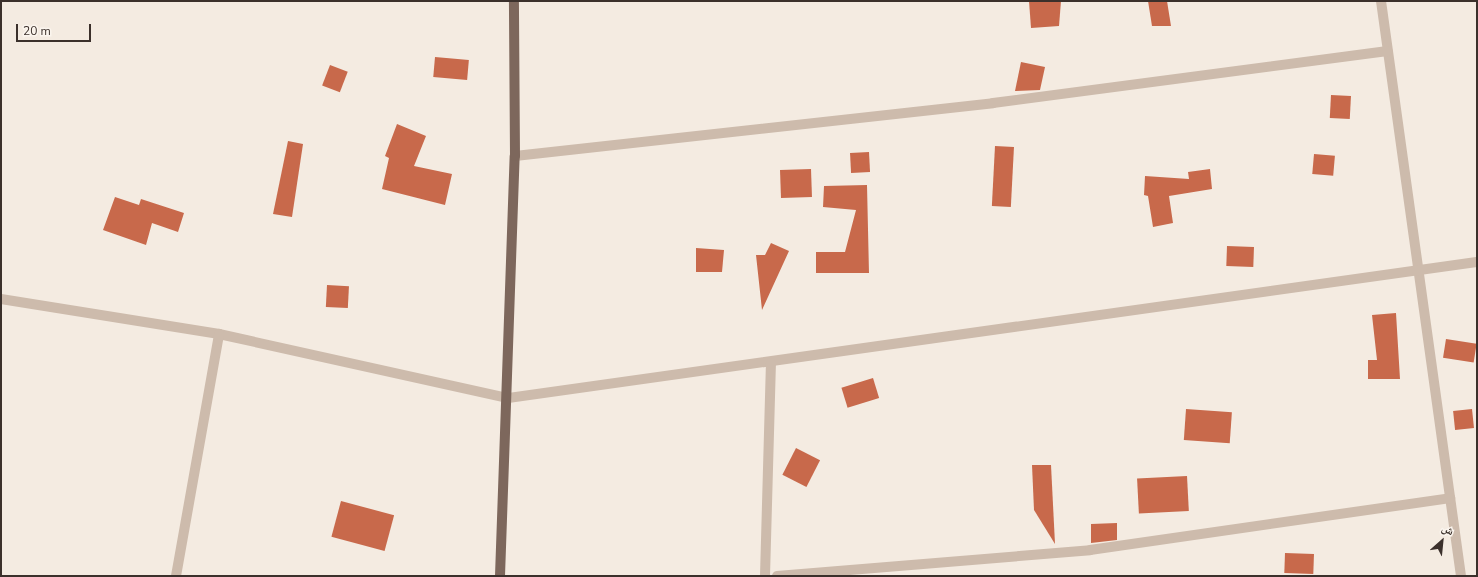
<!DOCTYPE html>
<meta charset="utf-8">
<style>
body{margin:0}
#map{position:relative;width:1478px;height:577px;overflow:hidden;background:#f4ebe1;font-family:"Nunito Sans","Noto Naskh Arabic",sans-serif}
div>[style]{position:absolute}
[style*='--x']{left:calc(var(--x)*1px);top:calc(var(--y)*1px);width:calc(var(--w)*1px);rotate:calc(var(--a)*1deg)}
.building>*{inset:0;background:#c8694b;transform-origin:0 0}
.minor>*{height:10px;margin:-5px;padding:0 5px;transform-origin:5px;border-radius:5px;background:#cdbbac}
.major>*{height:10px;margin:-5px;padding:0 5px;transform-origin:5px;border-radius:5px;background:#7d675c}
span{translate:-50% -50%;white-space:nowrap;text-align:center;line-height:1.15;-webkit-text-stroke:3px #fbf5ee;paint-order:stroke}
.frame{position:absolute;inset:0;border:2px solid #3b302b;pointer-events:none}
.north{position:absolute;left:1422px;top:521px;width:40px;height:40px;-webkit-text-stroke:3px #fbf5ee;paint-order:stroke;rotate:27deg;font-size:11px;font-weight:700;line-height:16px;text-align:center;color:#3b302b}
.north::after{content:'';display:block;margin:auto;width:14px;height:18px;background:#3b302b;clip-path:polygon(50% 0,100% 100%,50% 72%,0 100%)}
.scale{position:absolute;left:16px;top:24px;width:75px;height:18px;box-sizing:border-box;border:2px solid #3b302b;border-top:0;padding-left:5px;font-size:12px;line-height:14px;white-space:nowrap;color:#3b302b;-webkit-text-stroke:3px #fbf5ee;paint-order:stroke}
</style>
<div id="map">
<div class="building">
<i style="clip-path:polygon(1029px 1px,1061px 1px,1059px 26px,1031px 28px)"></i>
<i style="clip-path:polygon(1148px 1px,1167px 1px,1171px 26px,1152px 26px)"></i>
<i style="left:435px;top:57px;width:34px;height:20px;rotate:5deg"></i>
<i style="clip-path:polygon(1021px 62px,1045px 67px,1040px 90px,1015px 91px)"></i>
<i style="left:330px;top:65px;width:19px;height:22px;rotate:21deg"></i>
<i style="left:1331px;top:95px;width:20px;height:23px;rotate:3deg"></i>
<i style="clip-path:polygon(397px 124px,426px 136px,414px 166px,452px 174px,445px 205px,382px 189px,389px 158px,385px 156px)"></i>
<i style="clip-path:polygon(288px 141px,303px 144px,292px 217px,273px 214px)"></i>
<i style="left:995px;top:146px;width:19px;height:60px;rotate:3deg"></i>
<i style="left:869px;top:152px;width:20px;height:19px;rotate:87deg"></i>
<i style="left:1314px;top:154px;width:21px;height:20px;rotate:5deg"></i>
<i style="left:811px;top:169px;width:28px;height:31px;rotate:88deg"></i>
<i style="clip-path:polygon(1210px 169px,1212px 189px,1169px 196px,1173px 223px,1153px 227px,1148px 196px,1144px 195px,1145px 176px,1189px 179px,1188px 172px)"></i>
<i style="clip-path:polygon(867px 185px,869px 273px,816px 273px,816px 252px,845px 252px,856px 210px,823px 207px,824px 186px)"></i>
<i style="clip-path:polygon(115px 197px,139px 205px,141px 199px,184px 213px,178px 232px,152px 223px,146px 245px,103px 230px)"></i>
<i style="clip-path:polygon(771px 243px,789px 251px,762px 310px,756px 255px,765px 255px)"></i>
<i style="left:1227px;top:246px;width:27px;height:20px;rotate:2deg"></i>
<i style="clip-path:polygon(696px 248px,724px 250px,722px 272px,696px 272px)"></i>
<i style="left:327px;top:285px;width:22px;height:22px;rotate:3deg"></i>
<i style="clip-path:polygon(1396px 313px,1400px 379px,1368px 379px,1368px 360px,1377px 360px,1372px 315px)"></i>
<i style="left:1446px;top:339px;width:31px;height:19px;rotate:9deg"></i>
<i style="left:873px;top:378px;width:21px;height:33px;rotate:73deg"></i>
<i style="left:1186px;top:409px;width:46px;height:31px;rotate:4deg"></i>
<i style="left:1472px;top:409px;width:19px;height:19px;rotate:84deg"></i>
<i style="left:796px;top:448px;width:27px;height:30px;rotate:27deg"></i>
<i style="clip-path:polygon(1032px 465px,1051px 465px,1055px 544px,1034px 510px)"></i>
<i style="left:1187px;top:476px;width:35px;height:50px;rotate:87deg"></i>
<i style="left:341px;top:501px;width:55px;height:37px;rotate:15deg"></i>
<i style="clip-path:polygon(1117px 523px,1117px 540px,1091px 543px,1091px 524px)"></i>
<i style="left:1285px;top:553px;width:29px;height:20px;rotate:2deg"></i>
</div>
<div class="minor">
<i style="--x:1381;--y:1;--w:581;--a:82.08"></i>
<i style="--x:515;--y:156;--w:481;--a:-6.3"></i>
<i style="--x:993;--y:103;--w:398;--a:-7.5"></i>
<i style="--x:1;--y:299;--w:221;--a:9.1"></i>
<i style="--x:219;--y:334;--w:296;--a:12.5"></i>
<i style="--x:508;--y:398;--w:978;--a:-7.99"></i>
<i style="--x:176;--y:576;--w:246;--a:-79.9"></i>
<i style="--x:765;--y:576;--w:213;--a:-88.4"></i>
<i style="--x:777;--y:576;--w:314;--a:-4.7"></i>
<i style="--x:1090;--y:550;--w:364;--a:-8.2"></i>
</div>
<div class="major">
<i style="--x:500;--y:576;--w:420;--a:-88"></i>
<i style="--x:515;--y:156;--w:155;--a:-90.4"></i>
</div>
<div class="frame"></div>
<div class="north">ش</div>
<div class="scale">20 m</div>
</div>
